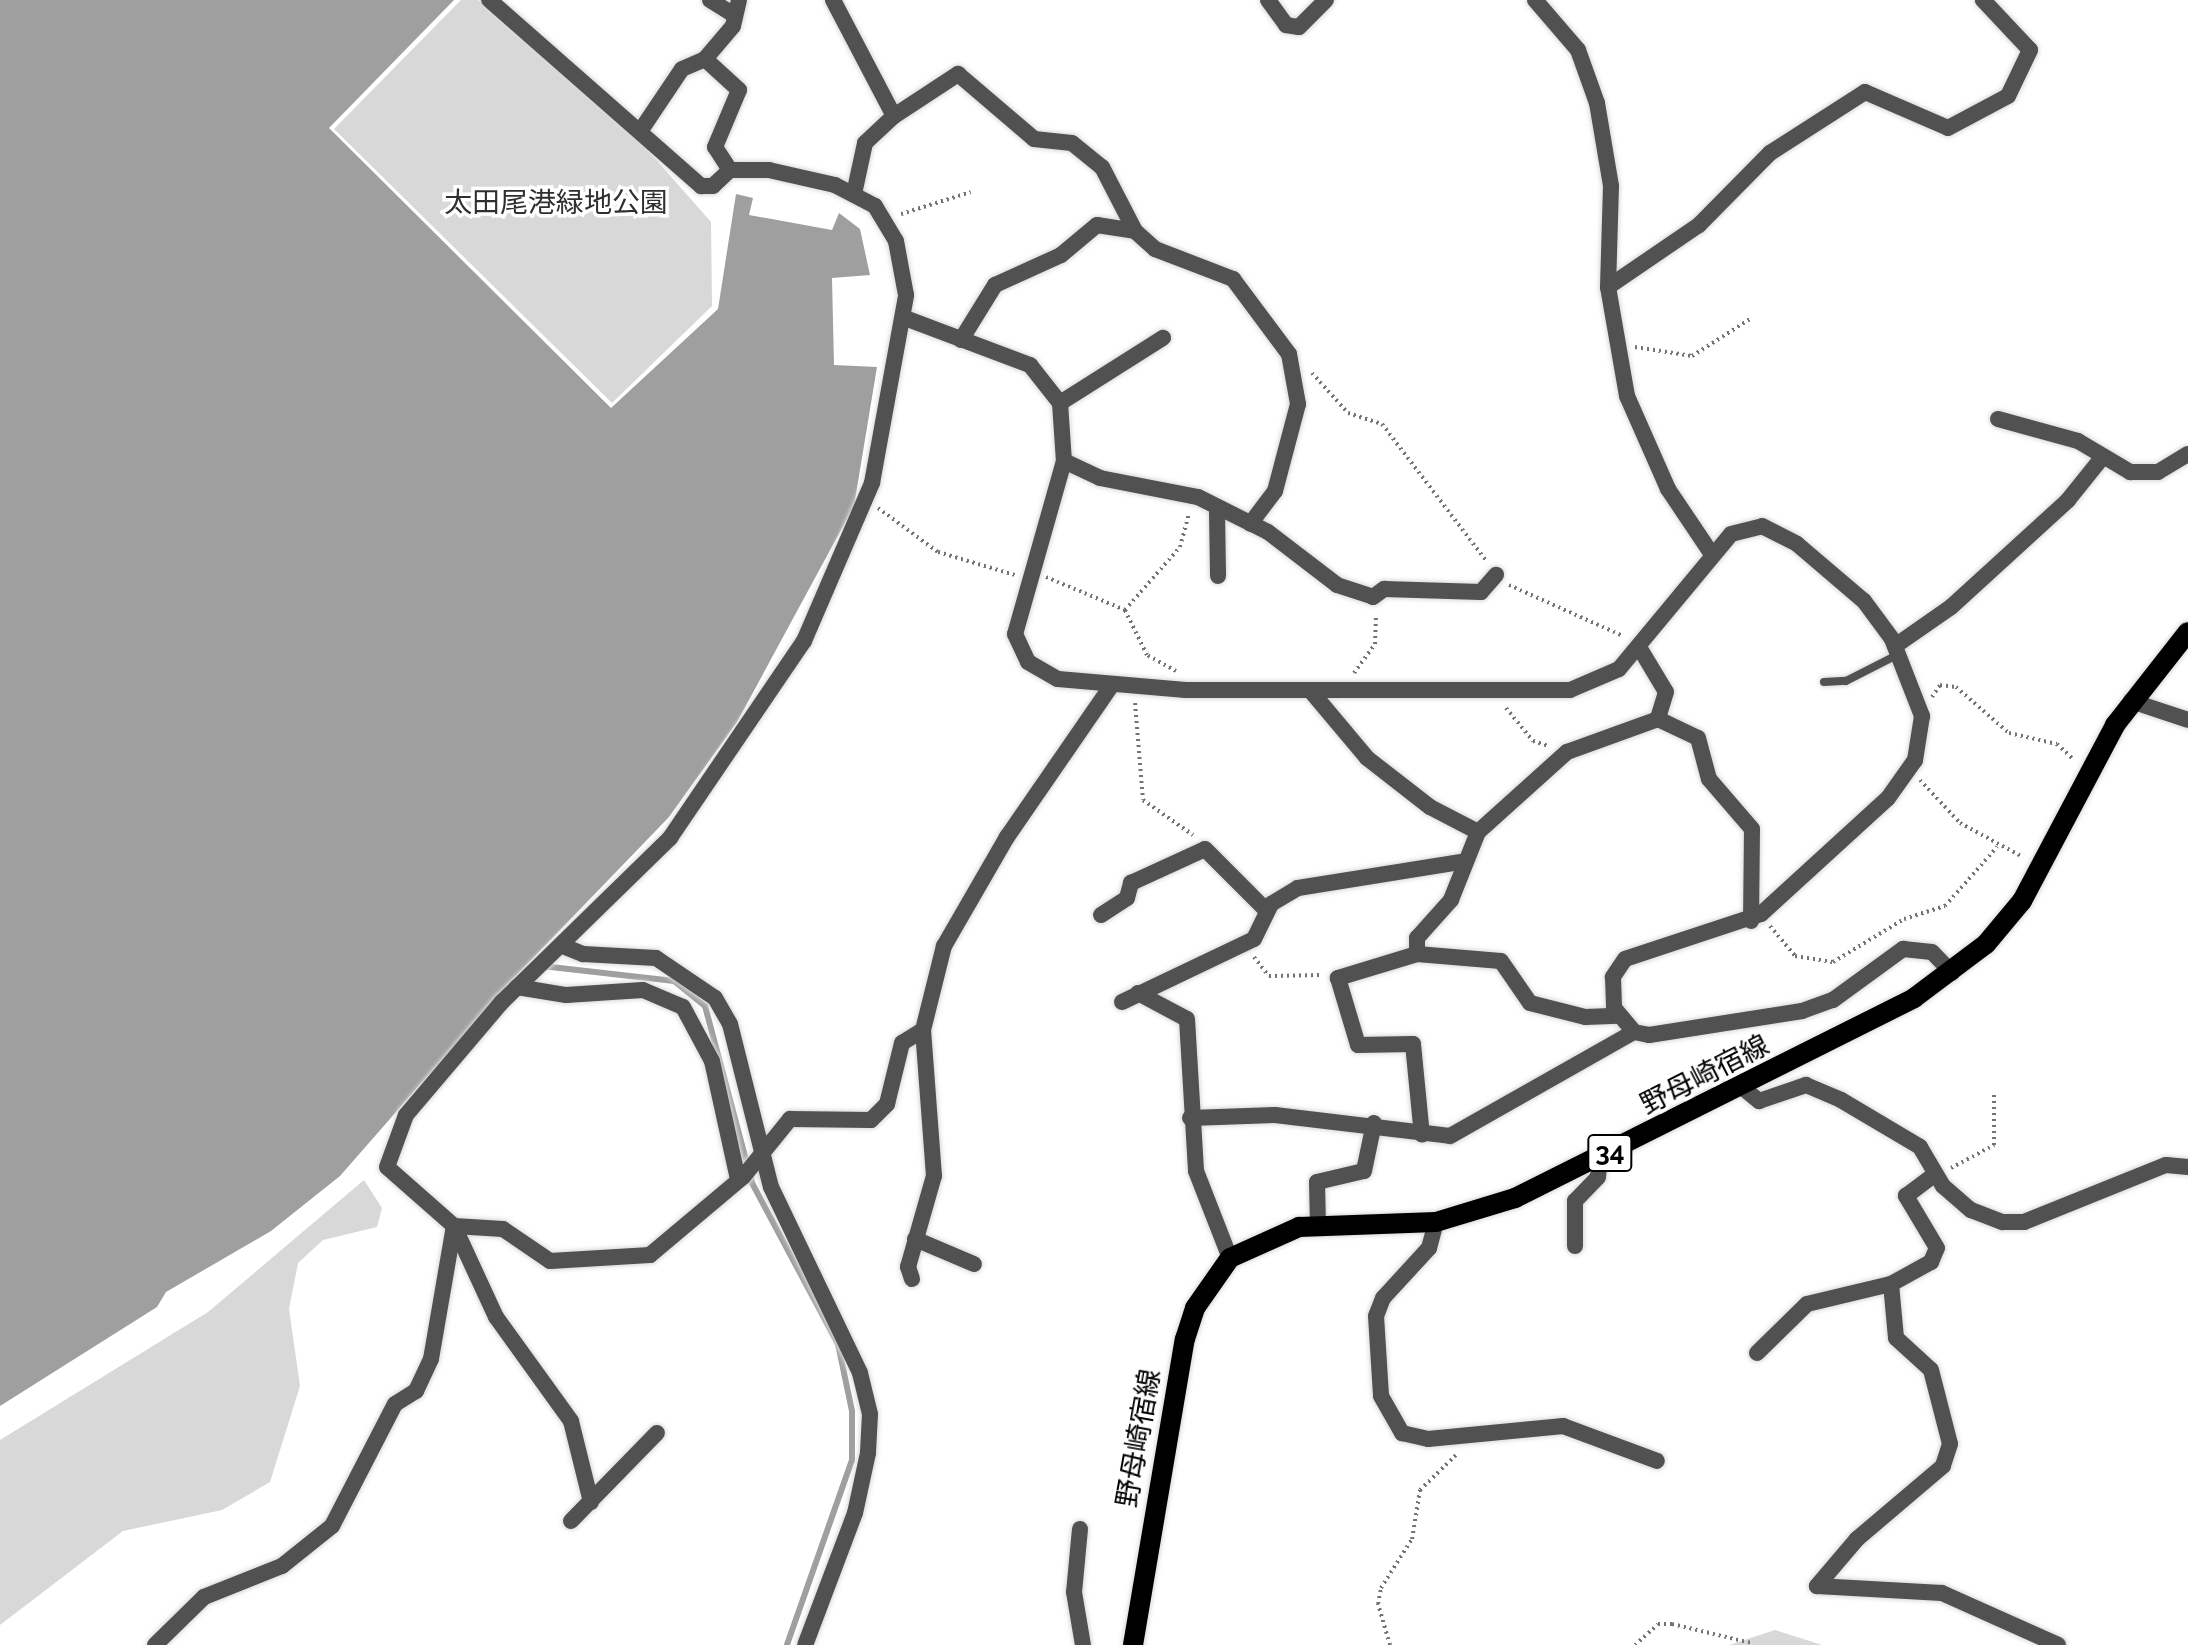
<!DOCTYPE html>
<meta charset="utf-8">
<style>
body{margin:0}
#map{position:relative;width:2188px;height:1645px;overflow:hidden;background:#fff;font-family:Raleway,"Noto Sans JP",sans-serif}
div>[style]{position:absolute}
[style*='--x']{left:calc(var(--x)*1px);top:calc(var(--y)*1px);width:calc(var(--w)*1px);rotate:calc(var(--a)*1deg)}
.green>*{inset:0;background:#d8d8d8}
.water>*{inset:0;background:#9f9f9f}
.stream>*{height:6px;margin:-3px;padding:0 3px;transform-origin:3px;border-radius:3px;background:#9f9f9f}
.path>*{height:4px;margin-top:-2px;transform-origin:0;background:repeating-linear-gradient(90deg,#737373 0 2px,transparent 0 6px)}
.roads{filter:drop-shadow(0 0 2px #dbdbdb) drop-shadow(0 0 2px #dbdbdb)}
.service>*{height:8px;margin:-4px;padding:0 4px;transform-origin:4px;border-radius:4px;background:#515151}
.minor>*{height:16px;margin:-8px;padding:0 8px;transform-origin:8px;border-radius:8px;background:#515151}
.primary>*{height:20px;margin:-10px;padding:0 10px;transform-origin:10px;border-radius:10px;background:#000}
span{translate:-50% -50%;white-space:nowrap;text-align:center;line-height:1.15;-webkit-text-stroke:7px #fff;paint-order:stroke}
.shield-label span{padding:2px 6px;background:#fff;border:2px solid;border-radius:6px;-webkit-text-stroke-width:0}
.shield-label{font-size:26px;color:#000;font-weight:700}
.park-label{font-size:28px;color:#2f2f2f}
.street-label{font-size:28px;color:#000}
</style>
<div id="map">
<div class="green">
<i style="clip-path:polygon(461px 0,478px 0,629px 129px,711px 222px,712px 306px,612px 403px,334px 129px)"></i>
<i style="clip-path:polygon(364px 1180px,382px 1208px,377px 1227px,323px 1240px,298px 1263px,289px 1309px,300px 1386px,270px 1482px,222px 1510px,123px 1531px,0 1625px,0 1440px,208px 1312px)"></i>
<i style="clip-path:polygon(1775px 1630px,1822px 1645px,1729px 1645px)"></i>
</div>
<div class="water">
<i style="clip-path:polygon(0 0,454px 0,329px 128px,611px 408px,718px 309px,736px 194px,753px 198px,749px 215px,832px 230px,839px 213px,860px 229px,870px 275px,832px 278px,834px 365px,877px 367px,854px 506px,737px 722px,669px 817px,508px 984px,340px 1176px,271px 1231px,166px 1292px,157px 1307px,0 1406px)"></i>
</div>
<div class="stream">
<i style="--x:542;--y:966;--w:133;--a:6.5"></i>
<i style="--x:674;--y:981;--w:40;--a:39"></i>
<i style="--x:705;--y:1006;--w:183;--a:75.1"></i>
<i style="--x:752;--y:1183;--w:183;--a:61.9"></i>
<i style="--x:838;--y:1344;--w:68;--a:78.2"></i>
<i style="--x:852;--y:1411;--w:49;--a:90"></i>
<i style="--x:852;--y:1460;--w:196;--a:109.4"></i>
</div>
<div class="path">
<i style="--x:901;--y:214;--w:73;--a:-17.4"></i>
<i style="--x:1635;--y:347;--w:58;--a:9"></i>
<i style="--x:1692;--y:356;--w:69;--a:-32.5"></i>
<i style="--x:1312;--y:373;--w:54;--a:48"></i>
<i style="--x:1348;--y:413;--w:36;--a:18"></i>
<i style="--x:1382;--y:424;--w:173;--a:52.7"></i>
<i style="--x:878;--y:508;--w:74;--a:36.3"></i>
<i style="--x:938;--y:552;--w:80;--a:16.6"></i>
<i style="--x:1046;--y:577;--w:86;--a:22.7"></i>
<i style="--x:1509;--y:585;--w:125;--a:24.1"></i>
<i style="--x:1176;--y:671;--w:33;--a:-151"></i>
<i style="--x:1147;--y:655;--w:50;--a:-116.1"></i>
<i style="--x:1125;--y:610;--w:84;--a:-48.9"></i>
<i style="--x:1180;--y:547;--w:35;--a:-75"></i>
<i style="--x:1354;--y:673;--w:36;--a:-54"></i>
<i style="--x:1375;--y:644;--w:30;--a:-88"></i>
<i style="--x:1932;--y:697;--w:14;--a:-56"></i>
<i style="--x:1940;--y:685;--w:16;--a:7"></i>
<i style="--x:1956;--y:687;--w:70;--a:41"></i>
<i style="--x:2009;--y:733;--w:49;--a:12.9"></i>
<i style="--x:2057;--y:744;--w:23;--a:43"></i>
<i style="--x:1135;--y:703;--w:97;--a:85.3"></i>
<i style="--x:1143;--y:800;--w:61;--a:35"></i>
<i style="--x:1506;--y:708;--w:43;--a:50.7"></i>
<i style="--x:1533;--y:741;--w:16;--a:18"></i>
<i style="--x:1920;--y:780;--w:59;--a:47.1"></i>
<i style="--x:1960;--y:823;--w:72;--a:28.4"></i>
<i style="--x:1770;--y:926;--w:39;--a:50"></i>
<i style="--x:1795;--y:956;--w:38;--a:9"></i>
<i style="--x:1833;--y:962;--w:83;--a:-31.2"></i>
<i style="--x:1904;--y:919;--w:43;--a:-17.6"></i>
<i style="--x:1945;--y:906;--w:79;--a:-48.6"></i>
<i style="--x:1254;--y:957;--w:24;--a:52"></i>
<i style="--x:1269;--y:976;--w:53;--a:-1.1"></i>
<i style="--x:1951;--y:1168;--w:49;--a:-28.1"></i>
<i style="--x:1994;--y:1145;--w:52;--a:-90"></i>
<i style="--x:1390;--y:1645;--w:43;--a:-106.3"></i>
<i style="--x:1378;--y:1604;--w:16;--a:-79"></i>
<i style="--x:1381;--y:1588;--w:58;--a:-57.7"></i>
<i style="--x:1412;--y:1539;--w:50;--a:-80.7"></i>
<i style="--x:1420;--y:1490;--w:50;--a:-44.2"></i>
<i style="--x:1635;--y:1645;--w:31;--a:-42"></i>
<i style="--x:1658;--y:1624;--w:14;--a:0"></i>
<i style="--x:1672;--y:1624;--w:81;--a:13.5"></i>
</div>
<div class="roads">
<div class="service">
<i style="--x:1824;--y:682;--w:22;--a:-3"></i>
<i style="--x:1846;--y:681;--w:59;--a:-27"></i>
</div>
<div class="minor">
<i style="--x:710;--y:0;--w:28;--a:32"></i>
<i style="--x:833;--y:0;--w:131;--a:62.3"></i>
<i style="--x:894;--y:116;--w:77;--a:-33.3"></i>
<i style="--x:958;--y:74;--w:100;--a:40.5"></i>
<i style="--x:1034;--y:139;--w:38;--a:6"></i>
<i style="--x:1072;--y:143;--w:38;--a:39"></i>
<i style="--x:1102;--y:167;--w:72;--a:62.7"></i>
<i style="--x:1135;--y:231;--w:27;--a:42"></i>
<i style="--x:1155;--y:249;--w:84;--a:21"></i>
<i style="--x:1233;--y:279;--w:94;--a:53.3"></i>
<i style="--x:1289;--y:354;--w:51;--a:79.8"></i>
<i style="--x:1298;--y:404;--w:90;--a:104.8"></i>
<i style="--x:1275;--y:491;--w:41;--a:127.1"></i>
<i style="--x:1268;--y:0;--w:31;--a:54"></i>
<i style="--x:1286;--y:25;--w:13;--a:9"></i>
<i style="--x:1299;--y:27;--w:38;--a:-45"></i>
<i style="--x:1535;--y:0;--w:66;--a:49.3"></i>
<i style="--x:1578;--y:50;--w:56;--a:70.3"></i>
<i style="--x:1597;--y:103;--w:84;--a:80.4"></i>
<i style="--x:1611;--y:186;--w:101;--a:91.7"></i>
<i style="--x:1608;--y:287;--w:111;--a:80.1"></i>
<i style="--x:1627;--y:396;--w:102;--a:66.2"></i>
<i style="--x:1668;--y:489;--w:77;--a:56.1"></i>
<i style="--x:705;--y:59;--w:43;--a:-49.7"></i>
<i style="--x:733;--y:26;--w:27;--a:-77"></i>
<i style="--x:641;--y:130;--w:73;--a:-56.1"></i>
<i style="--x:682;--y:69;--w:25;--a:-23"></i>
<i style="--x:705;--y:59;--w:46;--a:42.4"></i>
<i style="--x:739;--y:90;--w:62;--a:112.8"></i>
<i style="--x:715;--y:147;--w:27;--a:57"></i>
<i style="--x:854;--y:194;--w:52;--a:-77.8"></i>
<i style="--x:865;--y:143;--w:40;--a:-43"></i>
<i style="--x:1608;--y:287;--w:110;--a:-34.3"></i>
<i style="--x:1699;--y:225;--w:101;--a:-45.4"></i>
<i style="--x:1770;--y:153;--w:113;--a:-32.7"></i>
<i style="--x:1865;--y:92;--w:90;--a:23.4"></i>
<i style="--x:1948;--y:128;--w:68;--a:-28.1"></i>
<i style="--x:2008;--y:96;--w:51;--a:-64.4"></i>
<i style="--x:2030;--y:50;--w:69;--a:-133.2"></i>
<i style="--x:905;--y:318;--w:134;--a:20.6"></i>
<i style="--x:1030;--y:365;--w:48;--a:51.7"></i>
<i style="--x:1060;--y:403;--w:58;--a:86.1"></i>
<i style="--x:1064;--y:461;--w:180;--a:105.8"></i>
<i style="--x:1015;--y:634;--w:31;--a:65"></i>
<i style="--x:1028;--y:662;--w:34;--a:30"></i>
<i style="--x:1058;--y:679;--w:128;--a:4.9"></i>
<i style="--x:1186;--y:690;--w:384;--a:0"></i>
<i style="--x:1570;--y:690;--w:53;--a:-23.2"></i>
<i style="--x:1619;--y:669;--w:175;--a:-50.3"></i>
<i style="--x:1731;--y:534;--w:32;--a:-14"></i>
<i style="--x:1762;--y:526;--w:39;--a:27"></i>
<i style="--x:1797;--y:544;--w:88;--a:40.4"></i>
<i style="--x:1864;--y:601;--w:47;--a:53.6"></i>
<i style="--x:1892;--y:639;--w:83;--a:68.7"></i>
<i style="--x:1922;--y:716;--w:45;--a:99"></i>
<i style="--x:1915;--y:760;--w:47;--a:125.4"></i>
<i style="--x:1888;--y:798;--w:172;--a:137.6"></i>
<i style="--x:1761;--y:914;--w:143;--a:161.7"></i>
<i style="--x:1625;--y:959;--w:22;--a:124"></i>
<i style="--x:1613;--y:977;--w:31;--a:88"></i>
<i style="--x:1614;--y:1008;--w:31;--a:50"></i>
<i style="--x:1634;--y:1032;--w:15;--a:11"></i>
<i style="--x:1649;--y:1035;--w:155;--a:-8.9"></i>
<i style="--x:1802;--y:1011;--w:33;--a:-20"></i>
<i style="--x:1833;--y:1000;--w:87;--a:-36.1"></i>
<i style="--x:1903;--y:949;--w:29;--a:6"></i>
<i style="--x:1932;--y:952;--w:29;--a:46"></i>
<i style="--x:961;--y:340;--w:65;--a:-58.3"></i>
<i style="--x:995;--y:285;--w:72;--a:-24.4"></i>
<i style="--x:1061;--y:255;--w:47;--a:-39.8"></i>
<i style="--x:1097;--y:225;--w:38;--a:9"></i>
<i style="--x:1060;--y:403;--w:122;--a:-32.3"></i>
<i style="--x:1998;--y:419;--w:83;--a:15.4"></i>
<i style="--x:2078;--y:441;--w:61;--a:30.8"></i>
<i style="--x:2130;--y:472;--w:28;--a:0"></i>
<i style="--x:2158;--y:472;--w:35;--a:-31"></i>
<i style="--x:1064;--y:461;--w:40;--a:25"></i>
<i style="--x:1100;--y:478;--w:100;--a:11"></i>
<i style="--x:1198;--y:497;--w:78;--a:26.6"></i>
<i style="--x:1268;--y:532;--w:87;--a:37.5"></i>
<i style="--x:1337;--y:585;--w:38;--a:18"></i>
<i style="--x:1373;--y:597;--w:14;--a:-36"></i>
<i style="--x:1384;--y:589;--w:97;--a:1.8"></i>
<i style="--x:1481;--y:592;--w:23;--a:-49"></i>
<i style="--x:1217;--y:511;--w:65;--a:89.1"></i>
<i style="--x:1895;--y:646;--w:68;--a:-34.9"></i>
<i style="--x:1951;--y:607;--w:159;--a:-42.4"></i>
<i style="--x:2068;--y:500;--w:53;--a:-51.2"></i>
<i style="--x:1639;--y:647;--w:52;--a:59"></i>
<i style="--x:1666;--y:692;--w:28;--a:107"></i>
<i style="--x:1658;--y:719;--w:44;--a:25.4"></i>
<i style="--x:1698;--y:738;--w:42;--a:75"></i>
<i style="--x:1709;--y:779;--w:66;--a:49.3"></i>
<i style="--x:1752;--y:829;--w:92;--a:90.6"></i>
<i style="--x:1310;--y:690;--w:89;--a:50"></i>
<i style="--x:1367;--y:758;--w:80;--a:37.9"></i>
<i style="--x:1430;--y:807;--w:54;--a:27.5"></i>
<i style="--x:1478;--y:832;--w:120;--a:-42"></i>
<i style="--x:1567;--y:752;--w:97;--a:-19.9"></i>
<i style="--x:2131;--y:701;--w:60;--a:18.4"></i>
<i style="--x:1478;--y:832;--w:73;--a:111.7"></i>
<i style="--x:1451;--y:900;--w:51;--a:131.8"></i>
<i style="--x:1417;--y:938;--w:16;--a:90"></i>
<i style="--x:1417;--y:954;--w:84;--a:4.8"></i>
<i style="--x:1501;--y:961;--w:51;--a:55.4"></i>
<i style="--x:1530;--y:1003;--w:57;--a:14.3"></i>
<i style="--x:1585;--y:1017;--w:33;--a:-2"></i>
<i style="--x:1101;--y:915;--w:31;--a:-33"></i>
<i style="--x:1127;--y:898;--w:16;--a:-75"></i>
<i style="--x:1131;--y:883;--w:81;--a:-24.7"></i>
<i style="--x:1205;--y:849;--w:86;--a:45"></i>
<i style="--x:563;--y:946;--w:22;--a:22"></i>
<i style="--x:583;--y:954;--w:73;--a:3.1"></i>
<i style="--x:656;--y:958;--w:71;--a:34.1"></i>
<i style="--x:715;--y:998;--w:30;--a:60"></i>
<i style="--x:730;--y:1024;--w:168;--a:75.9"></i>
<i style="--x:771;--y:1187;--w:206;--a:64.4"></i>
<i style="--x:860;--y:1373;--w:42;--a:76.3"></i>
<i style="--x:870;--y:1414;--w:39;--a:93"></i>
<i style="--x:868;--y:1453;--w:61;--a:102.2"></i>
<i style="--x:855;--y:1513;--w:141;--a:110.7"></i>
<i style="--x:1417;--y:954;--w:83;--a:163.1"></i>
<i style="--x:1338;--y:978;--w:70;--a:73.4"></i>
<i style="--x:1358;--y:1045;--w:55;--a:-1"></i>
<i style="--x:1413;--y:1044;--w:91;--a:84.4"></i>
<i style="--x:517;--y:987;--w:50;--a:9.3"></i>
<i style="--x:566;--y:995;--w:77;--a:-3.7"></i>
<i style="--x:643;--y:990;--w:43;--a:23"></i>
<i style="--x:683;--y:1007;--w:61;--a:61.8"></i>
<i style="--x:712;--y:1061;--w:121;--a:77.6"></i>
<i style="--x:1138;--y:993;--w:55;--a:28"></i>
<i style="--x:1187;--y:1019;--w:152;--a:86.6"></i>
<i style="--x:1196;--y:1171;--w:93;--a:68.7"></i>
<i style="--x:1122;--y:1002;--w:146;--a:-25.5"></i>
<i style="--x:1254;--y:939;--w:39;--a:-64"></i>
<i style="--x:1271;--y:904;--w:31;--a:-31"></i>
<i style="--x:1298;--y:888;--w:165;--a:-9.1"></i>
<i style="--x:1743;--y:1088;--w:21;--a:39"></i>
<i style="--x:1759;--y:1101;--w:50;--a:-18.8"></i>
<i style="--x:1806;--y:1085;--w:38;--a:23"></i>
<i style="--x:1841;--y:1100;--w:92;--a:30.7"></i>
<i style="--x:1920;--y:1147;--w:45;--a:59.5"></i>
<i style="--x:1943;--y:1186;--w:37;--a:41"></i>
<i style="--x:1971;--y:1210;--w:34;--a:21"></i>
<i style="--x:2003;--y:1222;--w:21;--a:0"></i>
<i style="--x:2024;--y:1222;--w:153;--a:-21.9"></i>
<i style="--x:2166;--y:1165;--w:22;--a:5"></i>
<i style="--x:1190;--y:1118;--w:85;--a:-2"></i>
<i style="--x:1275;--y:1115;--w:176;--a:6.8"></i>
<i style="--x:1450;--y:1136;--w:211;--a:-29.5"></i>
<i style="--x:1436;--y:1222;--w:27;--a:105"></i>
<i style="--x:1429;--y:1248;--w:68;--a:132.6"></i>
<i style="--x:1383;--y:1298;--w:19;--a:111"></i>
<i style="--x:1376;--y:1316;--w:80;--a:86.4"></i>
<i style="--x:1381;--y:1396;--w:43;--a:60.4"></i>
<i style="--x:1402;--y:1433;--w:27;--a:13"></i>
<i style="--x:1428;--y:1439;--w:136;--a:-5.5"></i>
<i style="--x:1563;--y:1426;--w:100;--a:20.4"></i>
<i style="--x:1318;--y:1226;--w:44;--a:-91.3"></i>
<i style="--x:1317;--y:1182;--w:48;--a:-13.2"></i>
<i style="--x:1364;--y:1171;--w:49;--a:-78.2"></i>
<i style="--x:915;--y:1239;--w:64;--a:23"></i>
<i style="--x:1575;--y:1246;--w:45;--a:-90"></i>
<i style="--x:1575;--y:1201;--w:33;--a:-46"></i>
<i style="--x:1598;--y:1177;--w:18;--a:-84"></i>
<i style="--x:912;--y:1279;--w:13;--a:-108"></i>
<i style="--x:908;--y:1267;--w:95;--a:-74.1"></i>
<i style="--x:934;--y:1176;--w:146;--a:-94.3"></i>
<i style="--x:923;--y:1030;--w:87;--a:-76"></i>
<i style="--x:944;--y:946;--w:126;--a:-60"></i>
<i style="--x:1007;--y:837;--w:183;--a:-55.4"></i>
<i style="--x:1891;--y:1284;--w:54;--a:84.7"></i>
<i style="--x:1896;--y:1338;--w:47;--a:42.4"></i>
<i style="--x:1931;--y:1370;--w:76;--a:75.6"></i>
<i style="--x:1950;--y:1444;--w:23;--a:108"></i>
<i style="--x:1943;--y:1466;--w:113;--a:139.7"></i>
<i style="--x:1857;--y:1539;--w:62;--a:130.4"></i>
<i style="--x:1817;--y:1586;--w:125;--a:3.2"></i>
<i style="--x:1942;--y:1593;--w:127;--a:24.1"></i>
<i style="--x:1757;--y:1353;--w:70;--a:-44.4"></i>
<i style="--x:1807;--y:1304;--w:86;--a:-13.4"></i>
<i style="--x:1891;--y:1284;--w:46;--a:-28.8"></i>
<i style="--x:1931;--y:1262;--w:15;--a:-67"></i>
<i style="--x:1937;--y:1248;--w:61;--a:-120.8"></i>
<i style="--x:1906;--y:1196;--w:36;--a:-37"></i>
<i style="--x:591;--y:1502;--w:83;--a:-103.9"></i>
<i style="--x:571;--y:1421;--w:128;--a:-125.8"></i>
<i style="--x:496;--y:1317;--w:100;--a:-114.8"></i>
<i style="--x:454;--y:1226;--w:49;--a:3.5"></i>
<i style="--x:503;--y:1229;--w:57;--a:34.2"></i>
<i style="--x:550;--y:1261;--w:100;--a:-3.4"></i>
<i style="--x:650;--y:1255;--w:121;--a:-40"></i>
<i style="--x:743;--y:1177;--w:75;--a:-51"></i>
<i style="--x:790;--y:1119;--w:81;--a:0.7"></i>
<i style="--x:871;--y:1120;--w:23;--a:-45"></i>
<i style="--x:887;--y:1104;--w:63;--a:-76.2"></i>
<i style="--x:902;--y:1043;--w:25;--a:-32"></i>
<i style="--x:571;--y:1521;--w:123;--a:-45.7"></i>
<i style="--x:1080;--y:1529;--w:63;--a:95.4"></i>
<i style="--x:1074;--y:1592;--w:54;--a:80.4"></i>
<i style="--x:155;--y:1645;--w:69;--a:-44.4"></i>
<i style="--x:204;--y:1597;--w:84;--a:-21.7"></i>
<i style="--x:282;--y:1566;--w:64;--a:-38.7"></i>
<i style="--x:332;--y:1526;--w:137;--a:-62.7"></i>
<i style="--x:395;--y:1404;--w:25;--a:-32"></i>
<i style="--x:416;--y:1391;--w:35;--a:-65"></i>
<i style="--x:431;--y:1359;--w:135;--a:-80.2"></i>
<i style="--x:454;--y:1226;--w:89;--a:-138.6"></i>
<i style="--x:387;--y:1167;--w:55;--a:-69.9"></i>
<i style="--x:406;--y:1115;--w:148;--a:-49.7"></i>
<i style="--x:502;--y:1002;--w:235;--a:-44.3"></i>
<i style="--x:670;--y:838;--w:238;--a:-55.8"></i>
<i style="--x:804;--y:641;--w:172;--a:-66.7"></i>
<i style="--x:872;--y:483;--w:191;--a:-79.7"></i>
<i style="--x:906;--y:295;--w:55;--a:-100.5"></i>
<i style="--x:896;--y:241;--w:41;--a:-121"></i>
<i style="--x:875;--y:206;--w:45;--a:-152.3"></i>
<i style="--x:835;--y:185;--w:68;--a:-167.2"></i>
<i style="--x:769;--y:170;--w:39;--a:180"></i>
<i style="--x:730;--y:170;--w:23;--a:137"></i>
<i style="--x:713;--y:186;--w:12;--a:180"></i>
<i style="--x:701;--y:186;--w:282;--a:-138.7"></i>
</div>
<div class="primary">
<i style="--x:1133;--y:1645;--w:310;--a:-80.4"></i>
<i style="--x:1185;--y:1339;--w:33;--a:-72"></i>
<i style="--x:1195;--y:1308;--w:61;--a:-55"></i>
<i style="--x:1230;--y:1258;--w:76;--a:-24.2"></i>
<i style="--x:1299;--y:1227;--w:137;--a:-2.1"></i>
<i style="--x:1436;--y:1222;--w:83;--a:-16.9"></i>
<i style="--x:1515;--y:1198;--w:446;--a:-26.6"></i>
<i style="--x:1914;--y:998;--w:90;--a:-36.9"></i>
<i style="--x:1986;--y:944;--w:56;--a:-50.1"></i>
<i style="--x:2022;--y:901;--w:199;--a:-62.1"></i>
<i style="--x:2115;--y:725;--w:118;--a:-51.9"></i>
</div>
</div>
<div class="shield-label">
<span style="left:1610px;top:1153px">34</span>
</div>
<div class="park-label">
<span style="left:556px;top:203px">太田尾港緑地公園</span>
</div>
<div class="street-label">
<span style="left:1705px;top:1075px;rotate:-27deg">野母崎宿線</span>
<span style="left:1139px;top:1438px;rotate:-80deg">野母崎宿線</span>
</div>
</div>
